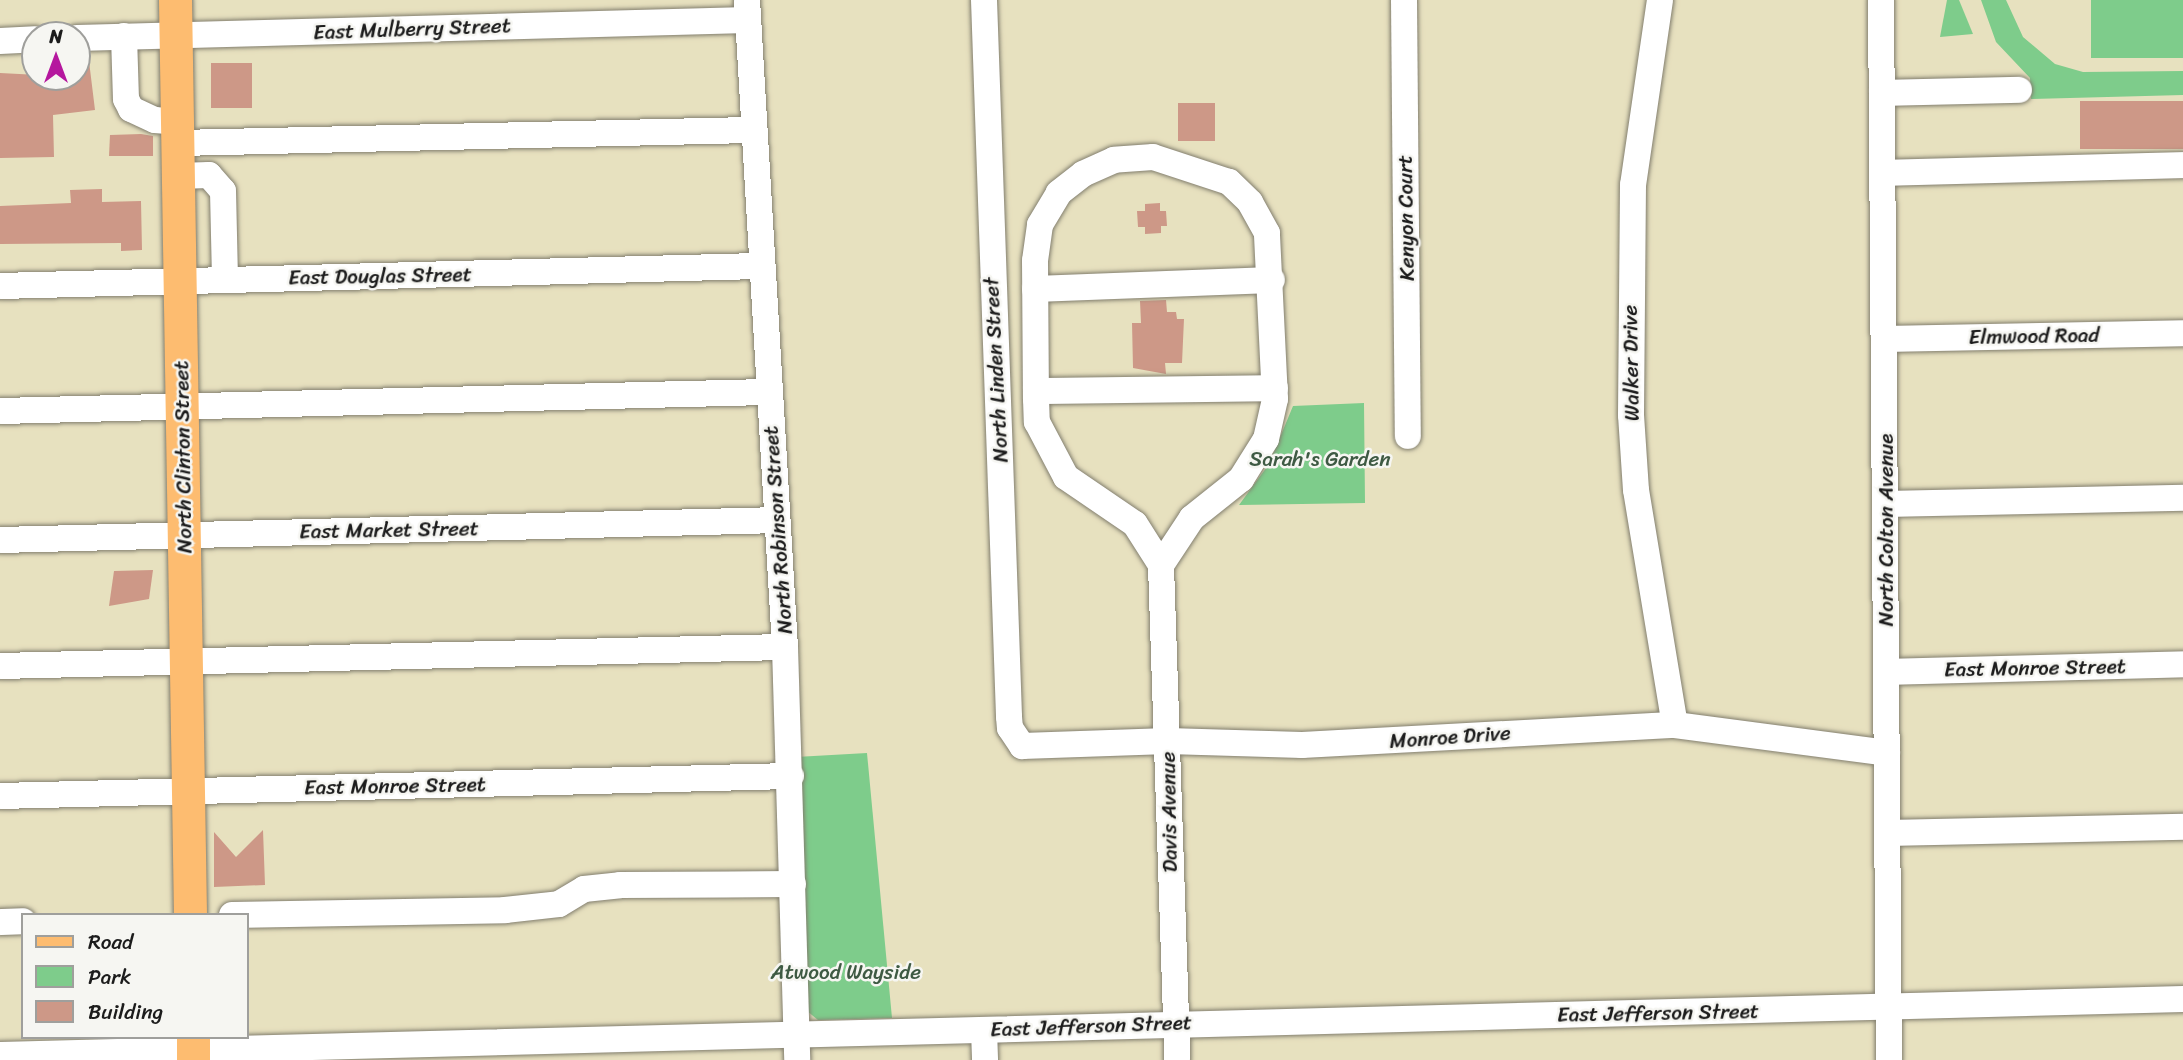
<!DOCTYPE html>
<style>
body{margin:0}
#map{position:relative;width:2183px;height:1060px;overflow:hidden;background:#e7e1bf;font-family:Sriracha,sans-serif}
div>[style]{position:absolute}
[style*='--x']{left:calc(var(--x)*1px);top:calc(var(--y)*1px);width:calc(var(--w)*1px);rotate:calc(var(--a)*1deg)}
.green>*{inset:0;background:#7ecc8b;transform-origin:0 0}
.building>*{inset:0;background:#cd9887;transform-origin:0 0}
.roads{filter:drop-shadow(0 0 2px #827e6e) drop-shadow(0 0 2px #827e6e)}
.minor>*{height:26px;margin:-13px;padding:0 13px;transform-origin:13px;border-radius:13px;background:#fff}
.major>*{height:33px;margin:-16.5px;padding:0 16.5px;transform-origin:16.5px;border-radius:16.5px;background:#fdbc70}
span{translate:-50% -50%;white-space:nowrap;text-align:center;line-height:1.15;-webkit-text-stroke:5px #f6f6f2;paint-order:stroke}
.street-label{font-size:21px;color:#1c1c1c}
.park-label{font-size:21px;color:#3e5a43}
.legend{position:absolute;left:21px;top:913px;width:228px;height:126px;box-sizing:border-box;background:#f6f6f2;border:2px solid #9f9f9c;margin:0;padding:9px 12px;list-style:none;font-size:21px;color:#1c1c1c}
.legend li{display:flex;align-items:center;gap:14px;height:35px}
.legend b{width:35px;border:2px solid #9f9f9c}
.north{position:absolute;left:21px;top:21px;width:70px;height:70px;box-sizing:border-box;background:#f6f6f2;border:2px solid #9f9f9c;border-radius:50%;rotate:0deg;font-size:19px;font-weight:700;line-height:28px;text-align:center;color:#1c1c1c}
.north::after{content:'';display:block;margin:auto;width:24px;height:32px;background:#b5179e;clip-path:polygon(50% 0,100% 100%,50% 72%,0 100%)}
</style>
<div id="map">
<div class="green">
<i style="clip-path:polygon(1947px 0,1959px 0,1973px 34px,1940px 37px)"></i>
<i style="clip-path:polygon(1981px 0,2006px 0,2023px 37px,2055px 64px,2083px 72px,2183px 71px,2183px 95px,2031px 99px,2030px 78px,1996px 42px)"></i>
<i style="left:2091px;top:0;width:92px;height:58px"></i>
<i style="clip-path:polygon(1364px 403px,1365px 503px,1239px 505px,1269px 464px,1293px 406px)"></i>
<i style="clip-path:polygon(867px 753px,892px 1018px,818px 1020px,807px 1011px,796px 757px)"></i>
</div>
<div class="building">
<i style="clip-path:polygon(88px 53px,95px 110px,53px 115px,54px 157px,0 158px,0 73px,77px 77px,77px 54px)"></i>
<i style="left:252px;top:63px;width:45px;height:41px;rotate:90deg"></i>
<i style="left:2183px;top:101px;width:48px;height:103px;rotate:90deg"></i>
<i style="left:1178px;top:103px;width:37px;height:38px"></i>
<i style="clip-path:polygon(141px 134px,153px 136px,153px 156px,109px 156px,110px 135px)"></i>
<i style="clip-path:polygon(102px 189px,102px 202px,141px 201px,142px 250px,121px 251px,121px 243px,0 244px,0 206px,71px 203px,70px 190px)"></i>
<i style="clip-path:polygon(1160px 203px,1160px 211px,1166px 211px,1167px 226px,1161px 226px,1161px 233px,1145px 234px,1145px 227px,1138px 227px,1137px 211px,1145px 211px,1145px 204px)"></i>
<i style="clip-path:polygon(1166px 300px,1167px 312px,1176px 312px,1177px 319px,1184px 319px,1182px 363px,1165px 363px,1166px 374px,1133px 368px,1132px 323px,1141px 323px,1140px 301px)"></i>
<i style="clip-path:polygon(153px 570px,149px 599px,109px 606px,114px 571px)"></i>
<i style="clip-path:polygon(263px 830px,265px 885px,214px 887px,214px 832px,236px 857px)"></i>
</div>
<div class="roads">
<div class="minor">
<i style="--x:747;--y:0;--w:648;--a:86.64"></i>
<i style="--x:785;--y:647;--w:413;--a:88.3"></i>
<i style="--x:984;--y:0;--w:717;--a:88"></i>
<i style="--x:1009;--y:717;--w:11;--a:85"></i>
<i style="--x:1010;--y:728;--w:22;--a:56"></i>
<i style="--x:1022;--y:746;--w:146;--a:-2"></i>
<i style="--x:1168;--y:741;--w:134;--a:1.7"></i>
<i style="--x:1302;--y:745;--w:374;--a:-3.1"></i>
<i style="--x:1675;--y:725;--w:214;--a:7.5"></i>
<i style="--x:1404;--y:0;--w:436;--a:89.5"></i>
<i style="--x:1660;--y:0;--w:187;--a:98.3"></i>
<i style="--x:1633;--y:185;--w:230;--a:90.5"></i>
<i style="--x:1631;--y:415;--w:75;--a:86.2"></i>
<i style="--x:1636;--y:490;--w:238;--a:80.6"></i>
<i style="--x:1881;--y:0;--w:1060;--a:89.57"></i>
<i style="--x:124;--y:36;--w:63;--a:88.2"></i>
<i style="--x:126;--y:99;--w:11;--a:63"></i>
<i style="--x:131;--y:109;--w:26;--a:25"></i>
<i style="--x:155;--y:120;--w:22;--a:5"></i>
<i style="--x:77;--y:38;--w:671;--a:-1.54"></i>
<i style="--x:0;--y:41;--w:35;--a:-3"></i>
<i style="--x:1882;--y:93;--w:137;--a:-1.3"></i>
<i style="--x:178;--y:143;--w:575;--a:-1.3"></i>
<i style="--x:1883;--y:173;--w:300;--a:-1.5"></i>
<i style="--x:178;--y:176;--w:31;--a:-2"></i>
<i style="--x:209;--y:175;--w:21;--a:49"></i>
<i style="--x:223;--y:191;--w:89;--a:88.7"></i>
<i style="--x:0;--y:286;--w:760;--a:-1.51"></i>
<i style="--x:1035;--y:289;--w:237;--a:-2.2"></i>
<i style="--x:1884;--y:339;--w:299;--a:-1.1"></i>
<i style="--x:1036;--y:391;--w:239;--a:-0.7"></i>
<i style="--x:0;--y:411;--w:769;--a:-1.42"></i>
<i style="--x:1886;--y:504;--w:297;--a:-1.2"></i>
<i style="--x:0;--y:540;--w:777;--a:-1.47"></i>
<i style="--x:1161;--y:565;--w:56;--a:-56.6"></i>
<i style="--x:1192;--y:518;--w:63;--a:-38.5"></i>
<i style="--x:1241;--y:479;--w:47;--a:-58"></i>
<i style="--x:1266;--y:439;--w:41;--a:-77.3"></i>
<i style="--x:1275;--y:399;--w:166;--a:-92.8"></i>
<i style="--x:1267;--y:233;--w:35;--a:-119"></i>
<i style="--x:1250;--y:202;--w:29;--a:-136"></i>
<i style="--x:1229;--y:182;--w:80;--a:-161.8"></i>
<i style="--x:1153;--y:157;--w:39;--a:176"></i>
<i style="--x:1114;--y:160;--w:34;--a:156"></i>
<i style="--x:1083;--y:174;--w:31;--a:142"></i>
<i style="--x:1059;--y:193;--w:37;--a:121"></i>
<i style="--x:1040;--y:225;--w:36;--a:98"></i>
<i style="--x:1035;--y:261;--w:138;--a:89.6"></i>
<i style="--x:1036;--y:399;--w:23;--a:88"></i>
<i style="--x:1037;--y:422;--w:62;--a:62.2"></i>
<i style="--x:1066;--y:477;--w:83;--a:34.3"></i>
<i style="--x:1135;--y:524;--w:49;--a:57.6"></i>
<i style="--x:1161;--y:565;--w:495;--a:88.1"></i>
<i style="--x:0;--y:666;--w:785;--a:-1.39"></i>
<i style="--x:1887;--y:672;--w:296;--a:-1.5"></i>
<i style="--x:0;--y:796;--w:791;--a:-1.45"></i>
<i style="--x:1888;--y:833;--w:295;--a:-1.2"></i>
<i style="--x:232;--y:915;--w:273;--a:-1"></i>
<i style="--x:505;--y:910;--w:54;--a:-6.3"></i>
<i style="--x:559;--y:904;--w:29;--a:-31"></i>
<i style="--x:584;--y:889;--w:36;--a:-6"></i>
<i style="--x:620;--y:885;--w:173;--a:-0.3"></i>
<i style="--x:0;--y:922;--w:23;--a:-2"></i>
<i style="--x:984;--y:1030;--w:30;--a:88"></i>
<i style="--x:0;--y:1055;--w:2184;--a:-1.47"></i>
</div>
<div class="major">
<i style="--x:175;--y:0;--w:915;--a:89.06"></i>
<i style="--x:193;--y:1037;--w:23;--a:90"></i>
</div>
</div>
<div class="street-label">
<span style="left:412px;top:29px;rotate:-2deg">East Mulberry Street</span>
<span style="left:1406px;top:218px;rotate:-91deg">Kenyon Court</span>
<span style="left:380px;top:276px;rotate:-1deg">East Douglas Street</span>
<span style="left:2034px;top:336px;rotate:-1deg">Elmwood Road</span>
<span style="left:1631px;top:363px;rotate:-91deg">Walker Drive</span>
<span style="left:996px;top:370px;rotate:-93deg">North Linden Street</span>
<span style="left:183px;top:457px;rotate:-91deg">North Clinton Street</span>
<span style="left:389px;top:530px;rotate:-1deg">East Market Street</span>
<span style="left:778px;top:530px;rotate:-94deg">North Robinson Street</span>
<span style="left:1886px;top:530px;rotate:-90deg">North Colton Avenue</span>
<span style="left:2035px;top:668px;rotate:-1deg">East Monroe Street</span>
<span style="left:1450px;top:737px;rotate:-4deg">Monroe Drive</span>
<span style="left:395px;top:786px;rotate:-1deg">East Monroe Street</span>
<span style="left:1169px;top:812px;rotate:-91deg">Davis Avenue</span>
<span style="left:1658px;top:1013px;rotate:-1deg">East Jefferson Street</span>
<span style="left:1091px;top:1026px;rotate:-2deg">East Jefferson Street</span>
</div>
<div class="park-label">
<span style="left:1320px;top:459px">Sarah's Garden</span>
<span style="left:846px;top:972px">Atwood Wayside</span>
</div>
<ul class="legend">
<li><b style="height:9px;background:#fdbc70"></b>Road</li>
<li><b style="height:19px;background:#7ecc8b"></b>Park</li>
<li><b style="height:19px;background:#cd9887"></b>Building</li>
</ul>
<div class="north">N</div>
</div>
